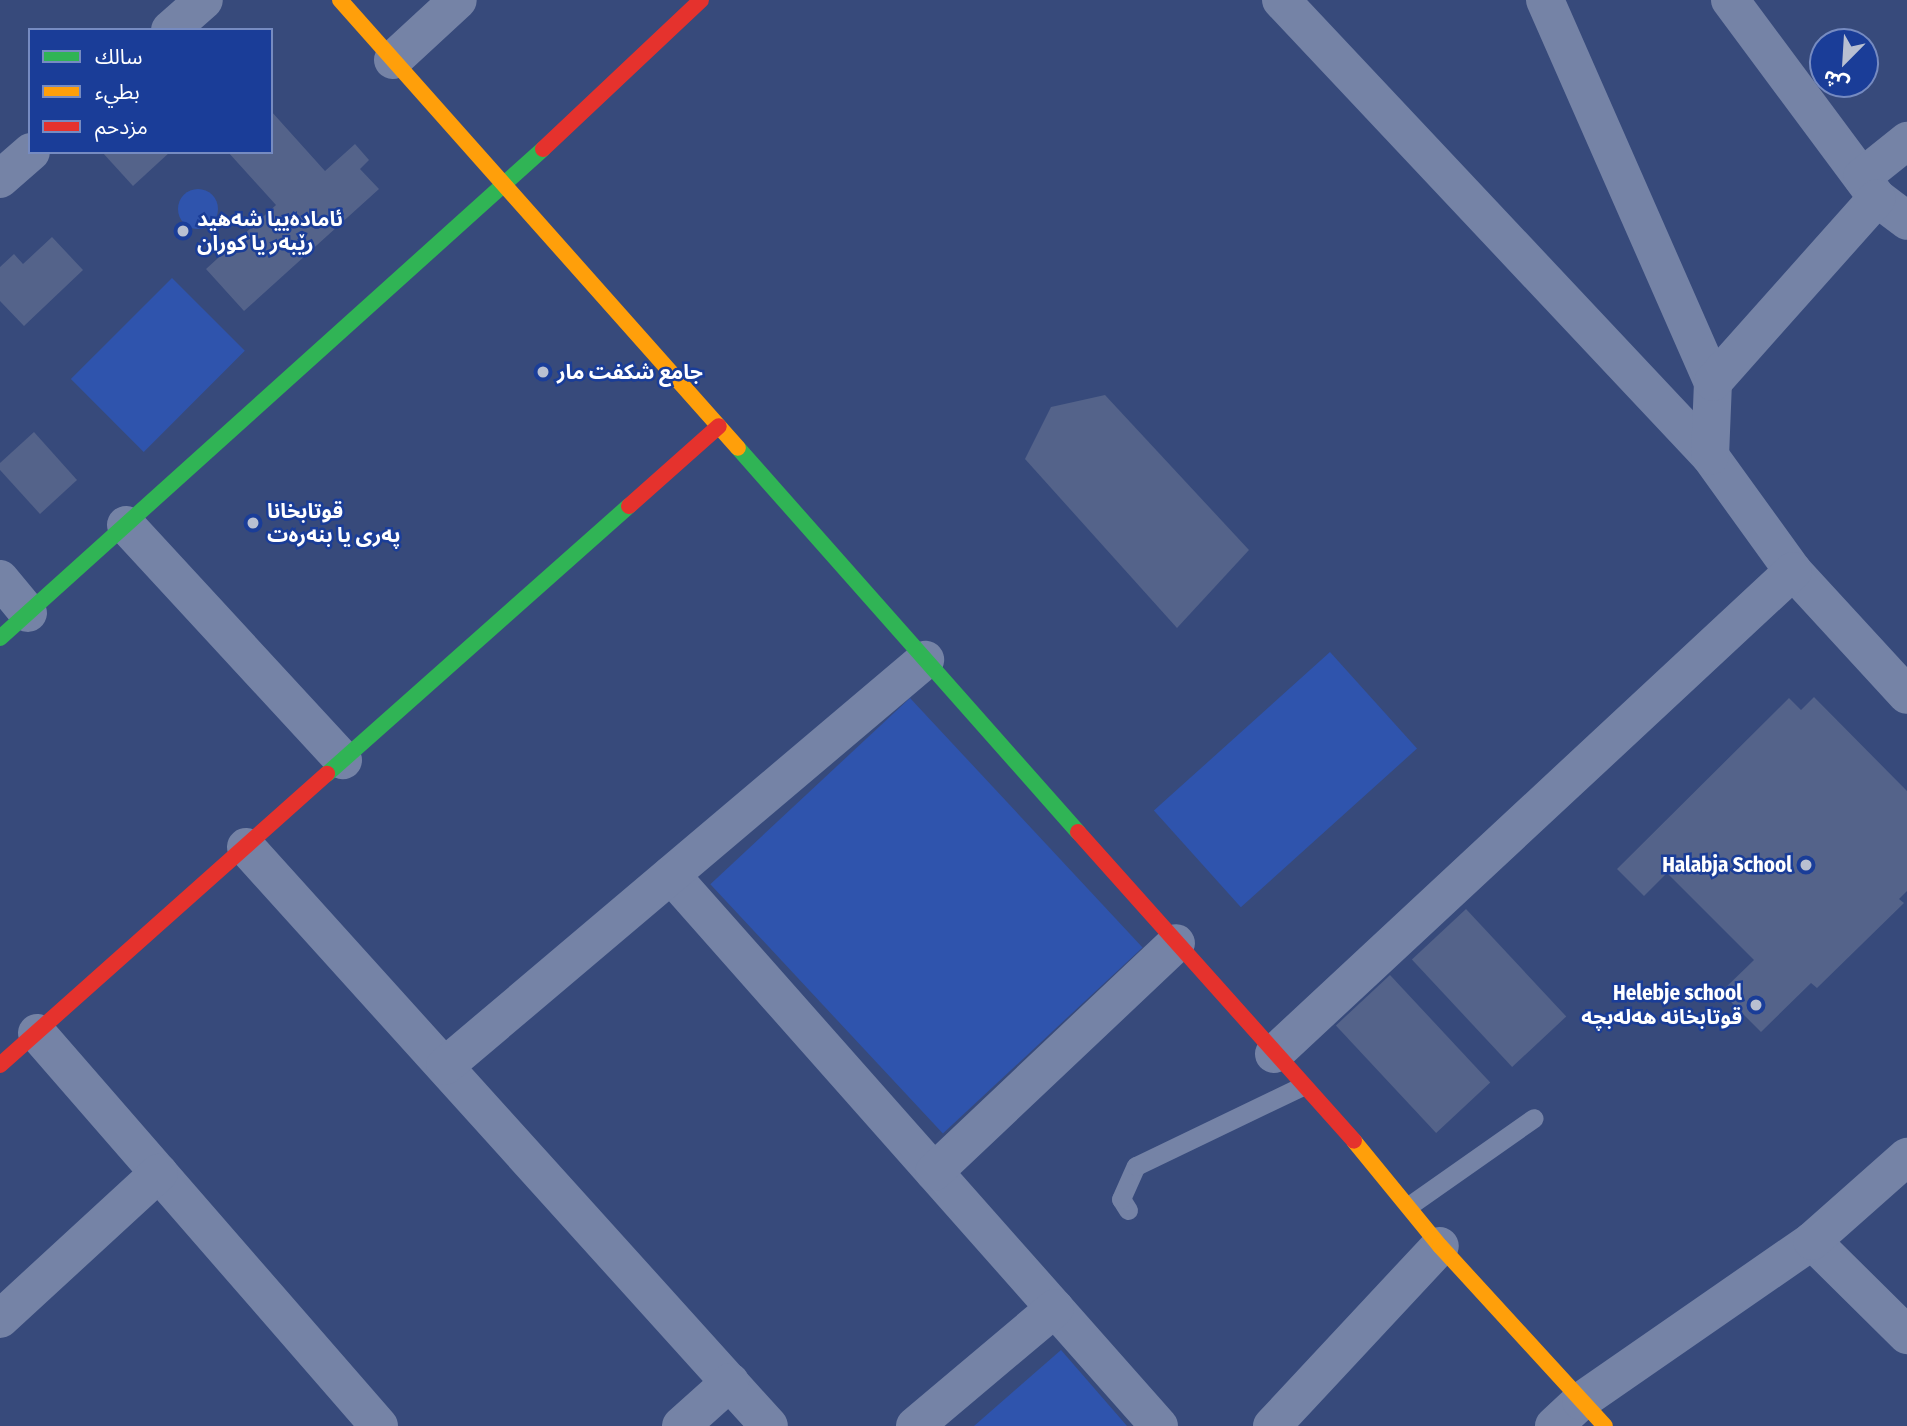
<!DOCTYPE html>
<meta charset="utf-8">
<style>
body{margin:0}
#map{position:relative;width:1907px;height:1426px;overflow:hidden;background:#374a7b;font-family:"Fira Sans Condensed","Noto Sans Arabic",sans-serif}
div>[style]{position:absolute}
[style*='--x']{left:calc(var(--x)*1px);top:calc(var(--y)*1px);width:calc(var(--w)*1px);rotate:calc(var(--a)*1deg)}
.green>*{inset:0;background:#2f54ad;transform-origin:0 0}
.round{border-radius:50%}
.building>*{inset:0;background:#54638a;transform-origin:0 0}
.lane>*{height:19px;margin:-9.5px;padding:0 9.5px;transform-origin:9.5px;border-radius:9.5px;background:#7583a6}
.street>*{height:38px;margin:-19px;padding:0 19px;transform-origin:19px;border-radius:19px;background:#7583a6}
.fast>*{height:16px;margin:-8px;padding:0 8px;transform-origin:8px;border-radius:8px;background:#30b455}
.slow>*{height:16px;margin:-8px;padding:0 8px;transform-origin:8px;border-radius:8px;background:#ff9f0a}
.jam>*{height:16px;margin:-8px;padding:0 8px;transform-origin:8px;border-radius:8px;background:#e5322d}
.dots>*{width:19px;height:19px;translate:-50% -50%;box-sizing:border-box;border:4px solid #1a3d98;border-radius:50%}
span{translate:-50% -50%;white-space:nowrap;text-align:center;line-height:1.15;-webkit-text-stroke:5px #1a3d98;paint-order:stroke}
.poi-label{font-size:21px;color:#fff;font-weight:700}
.left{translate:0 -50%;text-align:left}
.right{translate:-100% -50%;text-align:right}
.legend{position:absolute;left:28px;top:28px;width:245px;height:126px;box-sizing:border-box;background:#1a3d98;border:2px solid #768bc1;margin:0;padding:9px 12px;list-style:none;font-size:21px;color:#fff}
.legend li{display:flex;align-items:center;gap:14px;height:35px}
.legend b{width:35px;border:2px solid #768bc1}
.north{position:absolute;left:1809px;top:28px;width:70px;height:70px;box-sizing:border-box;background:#1a3d98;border:2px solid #768bc1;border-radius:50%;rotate:204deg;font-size:19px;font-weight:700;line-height:28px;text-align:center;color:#fff}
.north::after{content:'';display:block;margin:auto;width:24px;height:32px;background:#b9c0d1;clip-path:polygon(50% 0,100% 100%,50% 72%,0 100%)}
</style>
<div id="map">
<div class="green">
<i class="round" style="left:178px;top:189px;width:40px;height:40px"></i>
<i style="left:172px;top:278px;width:103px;height:143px;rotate:45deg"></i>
<i style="left:1330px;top:652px;width:130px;height:237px;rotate:48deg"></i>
<i style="left:910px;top:698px;width:341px;height:273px;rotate:47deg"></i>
<i style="clip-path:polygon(1061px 1350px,1127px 1426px,974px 1426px)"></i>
</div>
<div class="building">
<i style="clip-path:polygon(271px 111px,325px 171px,355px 144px,369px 160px,360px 169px,379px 189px,244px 311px,206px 269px,276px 205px,228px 152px,271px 152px)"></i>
<i style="clip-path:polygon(102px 152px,170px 152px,133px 186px)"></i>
<i style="clip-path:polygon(52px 237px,83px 270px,24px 326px,0 301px,0 267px,14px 254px,23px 264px)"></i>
<i style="clip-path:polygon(1105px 395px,1249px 550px,1177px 628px,1025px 459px,1051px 407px)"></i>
<i style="clip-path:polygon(34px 432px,77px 480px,40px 514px,0 470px,0 463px)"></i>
<i style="clip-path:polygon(1814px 697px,1907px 791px,1907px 891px,1899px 899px,1904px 903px,1817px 988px,1811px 983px,1761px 1032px,1721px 992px,1754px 960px,1667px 873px,1644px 896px,1617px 869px,1789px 698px,1801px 710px)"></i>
<i style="left:1466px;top:909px;width:147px;height:74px;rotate:47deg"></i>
<i style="left:1390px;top:975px;width:147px;height:74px;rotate:47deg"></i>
</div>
<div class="lane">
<i style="--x:1410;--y:1205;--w:151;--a:-35.1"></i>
<i style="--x:1128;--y:1210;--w:13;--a:-122"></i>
<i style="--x:1121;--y:1199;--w:36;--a:-66"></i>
<i style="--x:1136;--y:1166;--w:182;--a:-25.7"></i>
</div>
<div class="street">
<i style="--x:1281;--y:0;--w:626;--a:46.75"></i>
<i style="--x:1710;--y:456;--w:142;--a:54.2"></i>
<i style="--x:1793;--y:571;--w:168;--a:47.4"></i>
<i style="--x:1545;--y:0;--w:417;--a:66.3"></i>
<i style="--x:1713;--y:382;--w:74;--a:92.3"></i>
<i style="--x:1730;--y:0;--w:247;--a:53.4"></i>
<i style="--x:1877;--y:198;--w:38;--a:37"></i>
<i style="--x:170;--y:30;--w:45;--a:-41.4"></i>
<i style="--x:393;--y:60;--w:88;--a:-42.7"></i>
<i style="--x:1862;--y:177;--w:58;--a:-38.7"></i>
<i style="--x:0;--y:179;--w:41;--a:-41.1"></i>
<i style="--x:1713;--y:382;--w:246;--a:-48.3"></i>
<i style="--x:126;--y:525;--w:320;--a:47.3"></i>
<i style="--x:0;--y:579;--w:44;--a:50.5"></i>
<i style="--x:246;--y:847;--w:780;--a:47.91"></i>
<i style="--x:671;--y:875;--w:736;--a:48.47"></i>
<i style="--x:37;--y:1033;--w:521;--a:48.97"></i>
<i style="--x:1274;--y:1054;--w:709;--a:-42.94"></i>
<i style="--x:445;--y:1066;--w:629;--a:-40.23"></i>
<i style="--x:934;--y:1172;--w:333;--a:-43.4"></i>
<i style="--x:1812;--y:1241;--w:134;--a:44.7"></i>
<i style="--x:0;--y:1319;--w:216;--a:-42.6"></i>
<i style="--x:681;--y:1426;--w:66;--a:-41.9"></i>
<i style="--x:915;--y:1426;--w:183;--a:-40.1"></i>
<i style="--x:1272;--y:1426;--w:246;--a:-47"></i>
<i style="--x:1554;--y:1426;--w:37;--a:-43"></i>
<i style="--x:1581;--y:1401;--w:281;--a:-34.7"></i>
<i style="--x:1812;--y:1241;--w:127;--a:-41.5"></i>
</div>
<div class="fast">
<i style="--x:738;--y:448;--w:513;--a:48.48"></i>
<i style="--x:0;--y:638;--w:731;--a:-42"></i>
<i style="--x:327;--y:774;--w:404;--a:-41.6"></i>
</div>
<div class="slow">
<i style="--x:340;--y:0;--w:599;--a:48.38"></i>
<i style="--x:1354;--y:1141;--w:136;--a:50.7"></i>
<i style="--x:1440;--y:1246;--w:244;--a:47.5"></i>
</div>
<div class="jam">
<i style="--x:543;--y:149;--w:217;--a:-43.3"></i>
<i style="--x:629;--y:506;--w:120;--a:-41.6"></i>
<i style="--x:1078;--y:832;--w:414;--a:48.2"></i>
<i style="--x:0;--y:1065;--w:438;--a:-41.7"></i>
</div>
<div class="dots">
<i style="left:183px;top:231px;background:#b9c0d1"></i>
<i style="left:543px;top:372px;background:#b9c0d1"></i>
<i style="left:253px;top:523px;background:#b9c0d1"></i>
<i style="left:1806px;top:865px;background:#b9c0d1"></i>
<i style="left:1756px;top:1005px;background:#b9c0d1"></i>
</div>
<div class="poi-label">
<span class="left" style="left:197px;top:231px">ئامادەییا شەهید<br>رێبەر یا کوران</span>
<span class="left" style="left:557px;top:372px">جامع شكفت مار</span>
<span class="left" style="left:267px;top:523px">قوتابخانا<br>پەری یا بنەرەت</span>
<span class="right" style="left:1792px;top:865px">Halabja School</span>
<span class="right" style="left:1742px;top:1005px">Helebje school<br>قوتابخانە هەلەبچە</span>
</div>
<ul class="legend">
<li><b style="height:9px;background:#30b455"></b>سالك</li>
<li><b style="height:9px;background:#ff9f0a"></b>بطيء</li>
<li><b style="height:9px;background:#e5322d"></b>مزدحم</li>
</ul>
<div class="north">ش</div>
</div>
